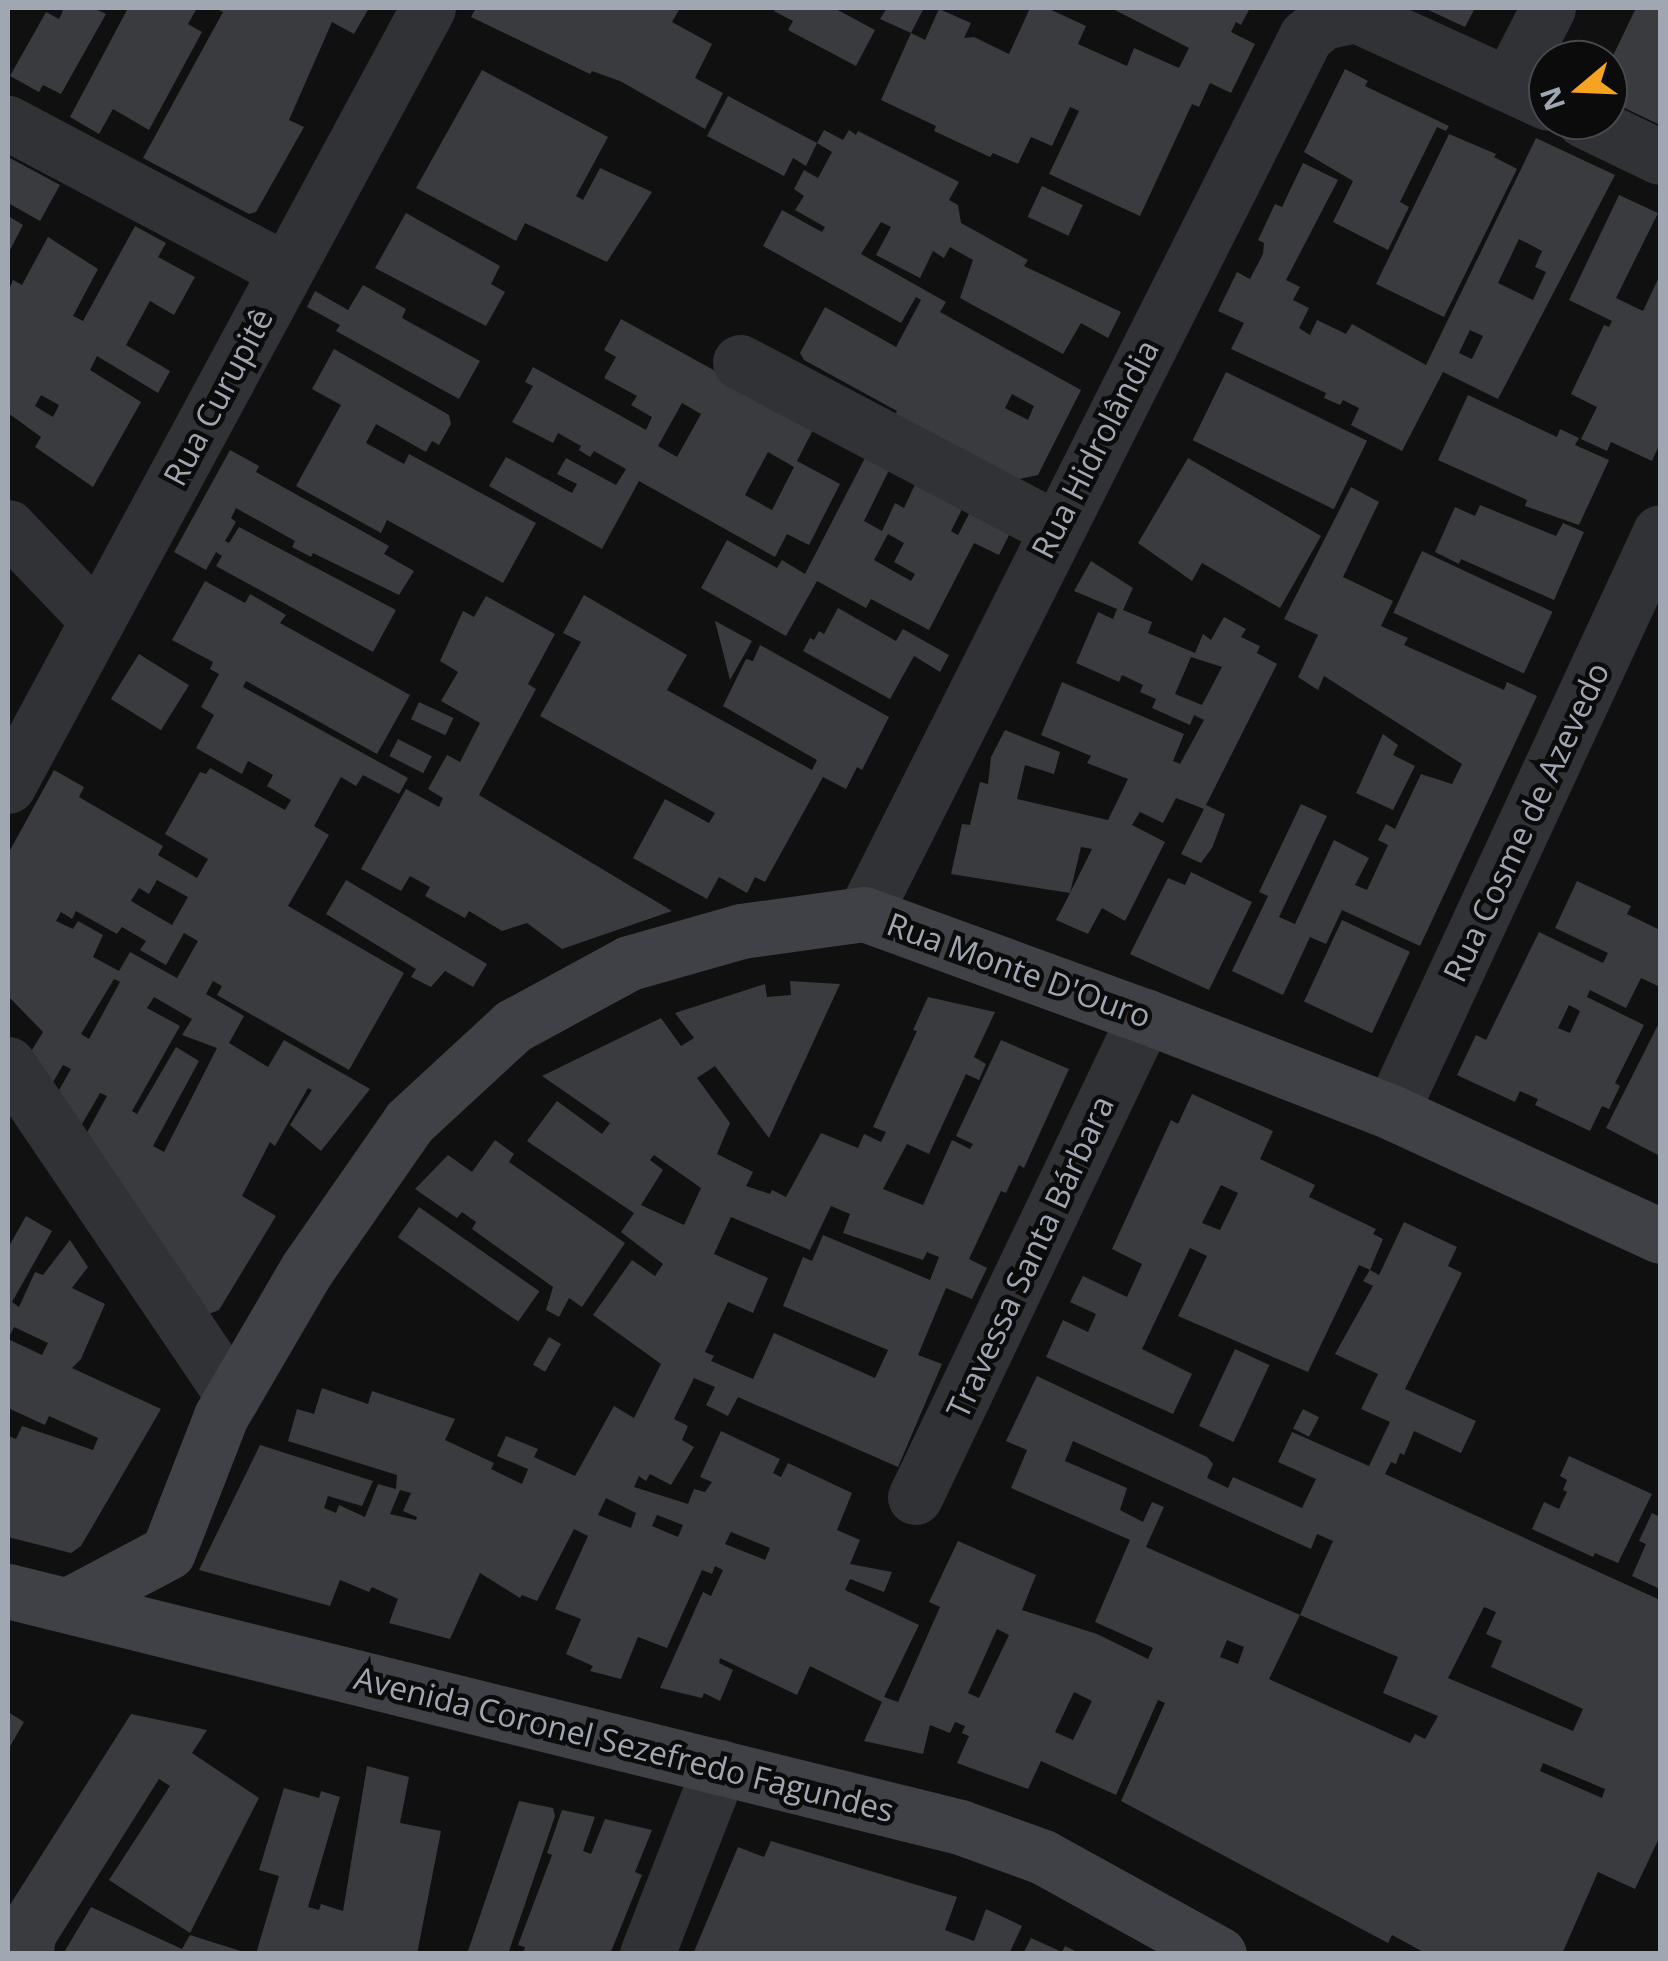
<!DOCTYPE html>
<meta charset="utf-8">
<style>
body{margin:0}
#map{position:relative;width:1668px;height:1961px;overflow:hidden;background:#101011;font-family:"Open Sans",sans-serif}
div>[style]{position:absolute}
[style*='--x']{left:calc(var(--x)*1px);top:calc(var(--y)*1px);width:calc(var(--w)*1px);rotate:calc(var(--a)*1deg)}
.building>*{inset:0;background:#3a3b3f;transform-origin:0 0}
.minor>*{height:55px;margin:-27.5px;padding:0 27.5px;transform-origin:27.5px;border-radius:27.5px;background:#313236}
.secondary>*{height:55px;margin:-27.5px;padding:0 27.5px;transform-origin:27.5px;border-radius:27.5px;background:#3f4146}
span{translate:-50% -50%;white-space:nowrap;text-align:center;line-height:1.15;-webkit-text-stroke:9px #0b0b0c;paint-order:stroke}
.street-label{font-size:32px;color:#a0a7b3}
.frame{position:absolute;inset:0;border:10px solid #a0a7b3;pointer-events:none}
.north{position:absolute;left:1528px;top:40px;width:100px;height:100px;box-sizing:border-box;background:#0b0b0c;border:2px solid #47494f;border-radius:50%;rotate:251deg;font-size:28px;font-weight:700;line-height:40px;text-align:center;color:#a0a7b3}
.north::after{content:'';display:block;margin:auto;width:35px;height:45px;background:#f7a322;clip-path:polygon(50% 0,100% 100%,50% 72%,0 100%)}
</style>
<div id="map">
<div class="building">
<i style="clip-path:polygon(57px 8px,93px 8px,106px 14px,61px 94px,43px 85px,39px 92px,10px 76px,46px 12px,59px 19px,63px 11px)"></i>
<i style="clip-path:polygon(128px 8px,197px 8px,188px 24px,202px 32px,149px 130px,113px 109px,99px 134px,70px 117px)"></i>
<i style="clip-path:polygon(215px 8px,369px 8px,354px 34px,332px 22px,289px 120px,304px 127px,256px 212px,249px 214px,143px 158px,223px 12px)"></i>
<i style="clip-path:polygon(476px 8px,680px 8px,672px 22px,712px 44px,695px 78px,723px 93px,705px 129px,620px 81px,592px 71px,590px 74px,471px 17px)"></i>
<i style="clip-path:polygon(776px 8px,834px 8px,875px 30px,856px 66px,788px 30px,793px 21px,774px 11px)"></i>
<i style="clip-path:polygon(887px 8px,924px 8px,911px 33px,880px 19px)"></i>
<i style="clip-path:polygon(1030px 8px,1047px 8px,1086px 26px,1078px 44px,1127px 66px,1134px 48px,1179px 68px,1189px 48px,1111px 8px,1250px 8px,1241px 25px,1236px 22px,1231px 32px,1255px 44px,1231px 93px,1210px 83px,1199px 107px,1192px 104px,1140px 216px,1049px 174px,1079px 111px,1070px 107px,1052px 146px,1031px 137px,1018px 164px,993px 153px,990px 157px,934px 131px,936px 126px,881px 100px,911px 33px,925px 40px,939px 9px,971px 23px,964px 38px,974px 37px,1009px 54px)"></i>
<i style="clip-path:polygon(1424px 8px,1475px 8px,1465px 27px)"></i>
<i style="clip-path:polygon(1636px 8px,1660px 8px,1660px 125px,1608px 100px,1608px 66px)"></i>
<i style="clip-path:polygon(1345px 69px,1368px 81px,1365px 86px,1449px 126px,1446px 131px,1437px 127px,1400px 202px,1409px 207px,1388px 250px,1333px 222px,1353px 181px,1304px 152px)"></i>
<i style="clip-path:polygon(482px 70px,608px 137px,576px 196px,583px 200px,600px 168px,652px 192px,607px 262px,525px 223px,516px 241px,416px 188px)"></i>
<i style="clip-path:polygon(728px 96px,817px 143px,806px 166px,793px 158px,784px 176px,707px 136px)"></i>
<i style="clip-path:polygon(evenodd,824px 130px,843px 140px,849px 130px,856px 135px,858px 131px,959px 182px,949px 200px,958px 205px,961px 223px,1028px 260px,1024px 266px,1121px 312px,1108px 338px,1081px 323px,1063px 354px,960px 298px,973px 260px,950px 247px,944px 258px,933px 251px,920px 278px,876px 255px,891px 227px,881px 222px,861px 254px,946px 302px,940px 312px,1081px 390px,1038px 475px,1015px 480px,894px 416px,897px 411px,804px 360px,800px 353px,825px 307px,896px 347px,921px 300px,916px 297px,901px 323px,763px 246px,782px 210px,822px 232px,825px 227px,795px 210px,804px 196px,794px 189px,804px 170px,818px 178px,832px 152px,817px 143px,824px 130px,1012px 394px,1034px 406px,1028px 420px,1005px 408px,1012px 394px)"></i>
<i style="clip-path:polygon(1449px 134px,1496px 154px,1494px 157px,1517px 169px,1444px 317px,1376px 284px)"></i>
<i style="clip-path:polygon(evenodd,1536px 138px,1615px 175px,1498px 399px,1443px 372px,1402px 451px,1351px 425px,1359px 408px,1343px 400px,1340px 405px,1324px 398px,1326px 393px,1231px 349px,1244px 323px,1218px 311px,1237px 272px,1250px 279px,1263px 254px,1264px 243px,1258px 240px,1275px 204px,1282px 207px,1303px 163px,1338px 180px,1286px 280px,1300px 287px,1293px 300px,1309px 308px,1299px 328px,1310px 335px,1317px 320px,1346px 334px,1352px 324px,1426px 365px,1536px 138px,1519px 239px,1542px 251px,1535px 267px,1546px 272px,1533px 300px,1498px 283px,1519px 239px,1536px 138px,1470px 330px,1483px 336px,1472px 359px,1459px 353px,1470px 330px)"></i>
<i style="clip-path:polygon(8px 157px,60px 185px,40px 221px,8px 203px)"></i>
<i style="left:1042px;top:186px;width:45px;height:34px;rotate:25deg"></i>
<i style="clip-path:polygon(1619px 195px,1658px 213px,1616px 298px,1643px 311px,1660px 275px,1660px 443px,1652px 461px,1611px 442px,1607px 451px,1581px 439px,1597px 407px,1571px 394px,1604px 325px,1609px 327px,1612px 321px,1569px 300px)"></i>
<i style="clip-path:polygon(406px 213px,500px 266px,491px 284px,505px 292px,486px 326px,375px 268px)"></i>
<i style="clip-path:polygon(8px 216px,23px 225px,8px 254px)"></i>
<i style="clip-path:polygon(evenodd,135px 226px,166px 243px,158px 257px,195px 277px,174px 315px,150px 301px,126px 345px,170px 371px,158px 393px,97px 356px,90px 370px,141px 402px,93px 487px,35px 447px,41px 437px,8px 413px,8px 292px,13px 280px,22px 285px,48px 237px,98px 269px,73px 316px,83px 321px,135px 226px,41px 395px,59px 405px,53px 417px,35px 406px,41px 395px)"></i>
<i style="clip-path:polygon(363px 285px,406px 309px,402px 318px,480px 361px,459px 399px,336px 331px,340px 325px,307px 307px,315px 291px,348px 310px)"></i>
<i style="clip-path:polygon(evenodd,621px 319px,815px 426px,797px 461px,840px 484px,809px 545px,787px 534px,775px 557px,639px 481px,602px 549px,489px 486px,506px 457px,572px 493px,577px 484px,557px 474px,566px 458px,616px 485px,626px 469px,594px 451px,590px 457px,579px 450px,581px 446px,558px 433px,553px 443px,512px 422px,533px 386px,525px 382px,533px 367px,646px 430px,652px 417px,631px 405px,637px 396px,604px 378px,616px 357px,604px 350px,621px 319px,682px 403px,701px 414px,677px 457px,658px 446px,682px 403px,621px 319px,768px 452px,794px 467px,772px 510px,745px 495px,768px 452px)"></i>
<i style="clip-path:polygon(334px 349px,449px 415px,451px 424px,439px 445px,432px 441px,426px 452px,376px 424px,366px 443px,404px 464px,409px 454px,536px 523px,503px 583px,387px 520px,381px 533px,296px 486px,341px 405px,312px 389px)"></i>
<i style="left:1226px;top:372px;width:157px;height:76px;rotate:26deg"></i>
<i style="clip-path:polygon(1468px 395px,1557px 437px,1560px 429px,1579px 438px,1575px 445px,1609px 460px,1579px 525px,1525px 506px,1527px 500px,1438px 460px)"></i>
<i style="clip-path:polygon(230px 450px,259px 466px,256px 472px,389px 546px,384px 554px,414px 571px,399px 595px,313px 553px,311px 557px,292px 547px,295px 541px,236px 508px,231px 518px,236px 522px,225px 541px,229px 543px,239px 527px,396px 610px,373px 652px,216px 566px,222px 556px,216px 552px,206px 570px,174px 552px)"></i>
<i style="clip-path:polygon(evenodd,867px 454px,891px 466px,864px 521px,882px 531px,895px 503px,904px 508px,917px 480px,964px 505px,951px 531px,958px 535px,971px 510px,1011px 531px,999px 555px,974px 543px,929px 630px,871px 599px,866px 608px,817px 581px,786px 636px,701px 588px,727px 540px,777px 568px,782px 560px,805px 574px,867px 454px,888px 534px,904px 543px,894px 562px,915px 574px,911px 581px,874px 560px,888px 534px)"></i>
<i style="clip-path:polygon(1188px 458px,1321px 536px,1280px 608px,1202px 563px,1192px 581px,1138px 543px)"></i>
<i style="clip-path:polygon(1351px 487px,1379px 502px,1343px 577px,1393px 601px,1381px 626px,1408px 638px,1404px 645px,1504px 690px,1507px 682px,1537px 696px,1420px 946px,1342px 910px,1326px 944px,1310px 937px,1283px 995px,1232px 971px,1268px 896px,1259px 892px,1301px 804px,1327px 816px,1279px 917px,1295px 924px,1334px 840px,1369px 858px,1355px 885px,1367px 890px,1388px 845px,1378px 840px,1386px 824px,1395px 829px,1421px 774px,1452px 784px,1462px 764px,1324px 676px,1318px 690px,1298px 677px,1318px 635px,1284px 619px)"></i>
<i style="clip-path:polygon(1480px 505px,1556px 536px,1563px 523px,1584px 532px,1554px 600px,1461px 559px,1459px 564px,1435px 552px,1455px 507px,1475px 516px)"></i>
<i style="left:1422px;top:551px;width:144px;height:68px;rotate:25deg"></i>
<i style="clip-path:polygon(evenodd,1091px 561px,1133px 588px,1123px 610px,1152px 622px,1148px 633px,1195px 653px,1203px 634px,1211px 640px,1224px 617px,1246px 629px,1241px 637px,1260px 646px,1257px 653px,1277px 664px,1206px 805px,1225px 814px,1212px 848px,1201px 863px,1181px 854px,1204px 809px,1176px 798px,1163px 823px,1140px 812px,1132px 825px,1165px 842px,1125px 921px,1102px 908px,1088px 934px,1056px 920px,1068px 897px,1092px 849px,1081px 847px,1070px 893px,951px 874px,962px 824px,970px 825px,980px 782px,988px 784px,991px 757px,1005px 730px,1060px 752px,1054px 774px,1025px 765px,1017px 799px,1108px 820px,1128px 779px,1087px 763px,1091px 756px,1041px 735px,1062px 682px,1184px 734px,1173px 761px,1180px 764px,1204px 720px,1194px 715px,1190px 725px,1152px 708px,1156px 699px,1140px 692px,1143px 685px,1122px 675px,1119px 682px,1076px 663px,1098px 612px,1113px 619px,1117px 609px,1074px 591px,1091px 561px,1191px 657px,1222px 667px,1202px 705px,1175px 694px,1191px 657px)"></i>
<i style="clip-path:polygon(evenodd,205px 581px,245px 603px,250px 594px,286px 615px,280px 623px,410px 695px,377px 754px,246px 681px,243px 687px,408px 778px,399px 794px,363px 775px,356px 786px,341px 777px,314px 826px,329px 835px,288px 906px,404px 973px,349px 1070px,217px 995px,222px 986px,213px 981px,206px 994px,244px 1016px,229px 1043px,268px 1067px,284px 1040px,370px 1089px,321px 1151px,290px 1125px,312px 1090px,308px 1088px,275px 1146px,270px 1142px,242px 1196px,276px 1216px,219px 1310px,209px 1314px,84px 1138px,107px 1096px,100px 1093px,78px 1131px,55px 1097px,71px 1069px,63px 1065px,49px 1089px,27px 1058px,43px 1032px,8px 996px,8px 854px,54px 770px,84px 787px,79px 797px,163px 846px,158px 855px,197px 878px,208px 859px,165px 834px,200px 772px,206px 774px,210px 768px,285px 810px,291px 800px,267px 786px,273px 775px,248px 761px,242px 774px,196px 748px,214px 715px,201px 707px,219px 674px,210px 669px,213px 662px,172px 640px,205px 581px,157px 880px,188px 897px,172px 925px,131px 901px,139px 888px,149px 894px,157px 880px,205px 581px,76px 911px,117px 934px,122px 927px,146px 941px,140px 950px,166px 965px,184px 933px,198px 941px,177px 978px,130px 952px,119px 971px,93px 957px,103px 935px,78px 921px,73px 929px,56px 921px,61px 912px,72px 919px,76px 911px,205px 581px,114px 979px,120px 982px,89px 1039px,81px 1034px,114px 979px,205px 581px,154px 997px,192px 1019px,182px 1035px,217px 1048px,164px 1152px,153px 1146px,199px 1061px,176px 1047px,137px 1114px,132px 1111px,180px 1026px,147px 1008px,154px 997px)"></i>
<i style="clip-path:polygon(584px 595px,687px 655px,667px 690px,812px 770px,817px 760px,723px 706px,746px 659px,753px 661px,760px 645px,889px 717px,862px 770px,857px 767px,846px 789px,823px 777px,765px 882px,755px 877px,747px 893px,719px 877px,707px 899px,633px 858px,665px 799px,709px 823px,715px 813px,540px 716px,581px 642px,563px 633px)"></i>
<i style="clip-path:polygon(486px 596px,555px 634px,528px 684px,536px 689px,479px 795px,672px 911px,562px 949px,527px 923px,502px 931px,469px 911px,465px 918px,425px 896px,430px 887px,410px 876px,401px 891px,361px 869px,406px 789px,439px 807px,443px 798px,428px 789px,447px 755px,460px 762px,480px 723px,441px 701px,458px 672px,440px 661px,463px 611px,474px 617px)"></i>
<i style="clip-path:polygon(838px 608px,896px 641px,903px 629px,949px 655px,940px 672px,914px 656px,890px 699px,803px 651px,810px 638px,814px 640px,819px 631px,824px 634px)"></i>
<i style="clip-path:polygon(715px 621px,752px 641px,730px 680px)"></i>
<i style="left:139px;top:654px;width:59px;height:53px;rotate:32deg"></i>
<i style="left:419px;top:702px;width:38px;height:19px;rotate:25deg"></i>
<i style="clip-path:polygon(1383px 734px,1398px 745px,1393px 755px,1415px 766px,1393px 810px,1356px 793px)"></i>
<i style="left:398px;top:739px;width:38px;height:19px;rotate:27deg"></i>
<i style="clip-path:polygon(1191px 872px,1252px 902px,1209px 990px,1130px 954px,1168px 878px,1185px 885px)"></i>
<i style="clip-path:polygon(346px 880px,487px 964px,473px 987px,445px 971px,431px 987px,411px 977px,416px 969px,326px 914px)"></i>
<i style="clip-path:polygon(evenodd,1577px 881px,1631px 906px,1627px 914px,1660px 930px,1660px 987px,1641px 978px,1626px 1008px,1590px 990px,1587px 997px,1644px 1025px,1615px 1083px,1620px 1086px,1609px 1109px,1602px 1106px,1590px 1131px,1535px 1105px,1538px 1099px,1520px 1091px,1515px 1102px,1457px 1075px,1476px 1035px,1486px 1040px,1539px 932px,1603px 963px,1608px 953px,1555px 928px,1577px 881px,1569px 1005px,1580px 1011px,1570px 1033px,1558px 1028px,1569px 1005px)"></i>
<i style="left:1342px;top:920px;width:75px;height:90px;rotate:25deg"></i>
<i style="clip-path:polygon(evenodd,790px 981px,840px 984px,769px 1138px,715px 1066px,697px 1078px,730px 1123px,717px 1154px,753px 1172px,746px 1186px,770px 1194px,772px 1190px,786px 1197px,821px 1133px,858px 1148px,864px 1134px,881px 1142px,886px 1132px,873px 1127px,917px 1031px,913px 1030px,928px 997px,995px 1012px,974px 1057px,986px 1064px,979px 1080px,966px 1074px,929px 1154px,907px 1144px,883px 1189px,923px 1205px,952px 1140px,970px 1149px,973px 1144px,956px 1136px,1001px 1040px,1069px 1069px,1024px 1168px,1019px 1165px,1006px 1193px,1001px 1191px,969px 1259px,987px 1268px,972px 1299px,946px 1288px,918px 1355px,942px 1364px,898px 1467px,738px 1397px,728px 1416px,706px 1405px,715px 1387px,694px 1378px,674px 1419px,688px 1426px,682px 1440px,694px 1447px,671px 1485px,650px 1474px,646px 1481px,639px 1476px,634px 1487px,688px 1504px,694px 1489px,705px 1492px,712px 1482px,700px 1477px,721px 1431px,780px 1459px,773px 1473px,781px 1477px,788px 1463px,852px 1493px,837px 1530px,860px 1540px,850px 1564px,892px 1572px,884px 1592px,850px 1579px,845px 1590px,919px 1625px,884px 1697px,898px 1702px,940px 1607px,929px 1602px,958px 1541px,1036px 1575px,1022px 1610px,1097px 1634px,1148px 1659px,1153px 1648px,1095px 1622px,1130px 1540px,1011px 1488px,1027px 1450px,1006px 1441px,1037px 1376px,1207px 1457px,1213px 1464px,1207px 1478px,1228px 1488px,1233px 1477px,1302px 1508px,1316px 1479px,1278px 1462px,1292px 1432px,1369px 1466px,1390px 1422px,1361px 1409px,1378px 1374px,1335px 1354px,1373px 1286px,1363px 1281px,1370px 1270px,1359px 1265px,1308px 1372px,1178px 1316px,1207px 1256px,1190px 1248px,1142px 1349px,1192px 1374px,1173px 1414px,1046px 1357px,1063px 1320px,1088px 1332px,1096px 1314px,1070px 1302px,1083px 1276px,1127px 1297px,1142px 1264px,1112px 1249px,1171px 1120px,1178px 1124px,1192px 1094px,1273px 1131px,1260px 1159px,1315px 1185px,1309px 1197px,1376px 1229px,1373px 1234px,1383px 1239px,1370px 1270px,1379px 1275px,1404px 1222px,1457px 1247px,1448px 1266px,1462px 1273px,1405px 1389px,1476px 1421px,1461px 1453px,1414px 1431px,1404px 1455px,1400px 1453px,1396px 1464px,1391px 1462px,1385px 1474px,1660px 1600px,1660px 1836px,1635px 1889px,1598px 1872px,1562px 1954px,1427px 1954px,1392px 1935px,1388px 1943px,1121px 1801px,1165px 1703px,1158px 1700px,1116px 1795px,1041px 1761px,1028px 1789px,957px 1763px,969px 1736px,962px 1733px,965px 1726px,955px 1722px,950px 1733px,930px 1725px,923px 1754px,864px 1741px,882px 1702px,810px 1666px,797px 1695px,720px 1658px,719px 1663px,733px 1670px,720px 1701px,704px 1693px,702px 1698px,660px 1688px,703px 1592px,711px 1596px,723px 1570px,715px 1566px,712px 1574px,702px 1570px,667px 1648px,638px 1637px,621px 1679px,590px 1671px,593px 1666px,566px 1654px,581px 1619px,555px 1609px,588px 1536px,574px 1529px,537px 1601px,522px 1595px,520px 1598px,480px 1573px,450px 1639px,389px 1623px,398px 1599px,372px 1587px,369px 1592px,340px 1580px,330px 1606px,199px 1570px,260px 1445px,373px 1481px,362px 1506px,328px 1496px,324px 1508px,336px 1513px,339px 1505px,365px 1517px,378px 1484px,396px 1489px,397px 1475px,288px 1441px,297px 1409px,314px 1414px,322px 1388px,368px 1404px,372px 1391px,455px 1419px,445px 1440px,494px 1463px,491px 1469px,522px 1484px,528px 1469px,497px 1456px,506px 1436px,538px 1449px,534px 1457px,575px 1476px,614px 1406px,634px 1418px,661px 1364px,593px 1315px,632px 1260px,655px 1276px,663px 1264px,621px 1232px,634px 1213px,527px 1141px,557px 1101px,602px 1134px,610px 1123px,542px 1076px,661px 1018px,681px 1046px,694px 1038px,675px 1013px,765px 984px,767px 997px,791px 995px,790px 981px,654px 1155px,701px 1188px,684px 1225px,641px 1205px,663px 1170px,650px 1160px,654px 1155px,790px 981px,1221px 1185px,1238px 1193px,1220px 1230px,1202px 1223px,1221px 1185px,790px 981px,831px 1206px,850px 1214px,843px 1233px,923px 1260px,927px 1252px,939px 1257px,930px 1280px,823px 1235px,812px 1261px,803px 1257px,783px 1306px,888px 1350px,875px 1378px,774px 1333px,753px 1379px,711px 1361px,714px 1356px,705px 1352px,728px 1302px,753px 1313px,768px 1278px,714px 1254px,731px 1217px,810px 1250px,831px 1206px,790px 981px,1073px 1441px,1311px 1549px,1317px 1534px,1333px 1541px,1300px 1615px,1398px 1657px,1383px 1693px,1438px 1716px,1425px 1739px,1415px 1734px,1410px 1743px,1269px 1679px,1300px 1615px,1146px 1547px,1164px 1507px,1152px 1502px,1143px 1522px,1120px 1510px,1127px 1488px,1065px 1461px,1073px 1441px,790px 981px,400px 1490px,411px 1493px,403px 1511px,417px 1517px,416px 1520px,390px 1514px,400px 1490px,790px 981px,606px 1498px,636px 1513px,631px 1528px,598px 1515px,606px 1498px,790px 981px,657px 1515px,683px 1525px,678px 1537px,652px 1526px,657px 1515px,790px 981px,731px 1532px,770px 1548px,765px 1560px,725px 1544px,731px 1532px,790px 981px,1484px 1607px,1496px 1612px,1486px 1634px,1502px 1641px,1491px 1667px,1583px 1709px,1573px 1731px,1448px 1678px,1484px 1607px,790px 981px,997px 1629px,1009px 1635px,979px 1698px,968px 1693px,997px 1629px,790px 981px,1227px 1640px,1244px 1647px,1238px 1664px,1220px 1657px,1227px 1640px,790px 981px,1074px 1692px,1092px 1701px,1073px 1740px,1055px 1732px,1074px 1692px,790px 981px,1543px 1763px,1605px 1789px,1602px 1798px,1540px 1771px,1543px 1763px)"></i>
<i style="clip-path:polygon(1660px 1021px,1660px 1156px,1606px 1128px)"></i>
<i style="clip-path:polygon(495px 1140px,514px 1154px,509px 1162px,625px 1243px,582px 1307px,569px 1298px,559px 1317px,546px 1310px,553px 1287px,472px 1229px,476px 1222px,462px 1212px,457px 1218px,415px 1189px,448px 1155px,472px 1172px)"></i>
<i style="left:419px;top:1207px;width:147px;height:37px;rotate:35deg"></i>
<i style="clip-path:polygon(evenodd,26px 1216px,52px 1231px,12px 1302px,19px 1307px,35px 1272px,43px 1275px,70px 1240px,88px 1267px,72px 1288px,105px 1304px,81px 1359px,72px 1368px,161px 1409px,81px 1546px,71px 1553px,8px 1537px,8px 1436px,16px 1439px,22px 1426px,93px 1450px,98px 1438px,49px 1416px,45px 1425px,8px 1408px,8px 1248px,26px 1216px,14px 1327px,48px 1343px,42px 1355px,8px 1339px,14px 1327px)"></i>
<i style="left:549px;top:1337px;width:14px;height:32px;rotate:30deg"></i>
<i style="left:1235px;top:1349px;width:38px;height:85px;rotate:25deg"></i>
<i style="left:1303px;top:1409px;width:18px;height:22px;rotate:27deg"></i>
<i style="clip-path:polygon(1569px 1456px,1652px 1494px,1618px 1563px,1595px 1553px,1593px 1557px,1532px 1529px,1544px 1502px,1559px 1509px,1567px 1492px,1563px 1490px,1567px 1480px,1560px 1476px)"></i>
<i style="clip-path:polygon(1652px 1513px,1660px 1517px,1660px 1589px,1632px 1576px,1646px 1544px,1639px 1541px)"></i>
<i style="clip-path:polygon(8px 1712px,24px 1722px,8px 1750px)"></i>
<i style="clip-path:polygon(131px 1714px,207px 1730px,192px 1753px,259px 1798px,190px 1933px,109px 1880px,170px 1786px,159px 1779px,55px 1944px,54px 1954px,8px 1954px,8px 1908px)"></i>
<i style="clip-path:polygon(367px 1766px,409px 1777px,400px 1823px,441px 1831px,417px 1954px,256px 1954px,279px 1876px,259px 1870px,284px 1788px,319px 1798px,321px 1791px,340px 1797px,308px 1907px,319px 1910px,321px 1904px,343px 1911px)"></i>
<i style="clip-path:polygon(519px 1801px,553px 1808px,555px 1816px,508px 1954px,467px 1954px)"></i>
<i style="clip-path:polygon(562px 1810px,595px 1817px,583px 1851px,591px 1854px,605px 1819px,652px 1830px,635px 1872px,642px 1875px,610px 1954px,523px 1954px,525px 1947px,518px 1945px,552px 1855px,547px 1853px)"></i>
<i style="clip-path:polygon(771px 1841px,957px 1897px,945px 1930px,974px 1941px,986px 1909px,1022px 1926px,1009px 1954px,693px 1954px,738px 1847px,764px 1857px)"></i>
<i style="clip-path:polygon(91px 1907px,182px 1949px,190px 1935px,250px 1954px,63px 1954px)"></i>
<i style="clip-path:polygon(1031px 1938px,1062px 1952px,1065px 1946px,1081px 1954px,1023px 1954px)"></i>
</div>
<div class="minor">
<i style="--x:1509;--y:84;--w:85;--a:-62.8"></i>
<i style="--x:1583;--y:120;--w:85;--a:25.7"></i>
<i style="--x:8;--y:123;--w:314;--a:27.9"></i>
<i style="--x:740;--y:362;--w:356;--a:27.8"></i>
<i style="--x:8;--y:527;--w:129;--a:46.3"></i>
<i style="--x:8;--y:786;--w:884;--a:-61.64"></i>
<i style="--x:864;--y:914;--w:983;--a:-63.28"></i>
<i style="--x:1306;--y:36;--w:22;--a:-39"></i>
<i style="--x:1323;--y:22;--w:34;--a:-12"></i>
<i style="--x:1356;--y:15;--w:211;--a:24.6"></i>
<i style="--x:8;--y:1064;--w:401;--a:55.9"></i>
<i style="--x:1391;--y:1112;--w:639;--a:-65.12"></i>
<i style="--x:915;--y:1497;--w:533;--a:-64.44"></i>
<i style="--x:647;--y:1954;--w:201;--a:-68.7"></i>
</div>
<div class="secondary">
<i style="--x:8;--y:1591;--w:981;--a:13.92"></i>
<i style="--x:960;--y:1827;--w:88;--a:19.9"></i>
<i style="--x:1043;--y:1857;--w:201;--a:28.9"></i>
<i style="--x:68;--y:1605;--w:113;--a:-27.9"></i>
<i style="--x:168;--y:1552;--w:146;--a:-68.7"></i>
<i style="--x:221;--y:1416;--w:170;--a:-59.7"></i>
<i style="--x:307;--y:1269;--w:179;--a:-55.2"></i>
<i style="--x:409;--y:1122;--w:142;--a:-42.7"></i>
<i style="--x:513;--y:1026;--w:132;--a:-28.5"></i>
<i style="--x:629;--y:963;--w:116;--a:-15.9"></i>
<i style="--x:741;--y:931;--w:124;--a:-7.9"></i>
<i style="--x:864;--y:914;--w:299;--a:20"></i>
<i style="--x:1145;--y:1016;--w:264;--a:21.3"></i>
<i style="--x:1391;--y:1112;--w:296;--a:24.7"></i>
</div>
<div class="street-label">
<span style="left:218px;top:397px;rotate:-62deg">Rua Curupitê</span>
<span style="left:1095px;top:449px;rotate:-63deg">Rua Hidrolândia</span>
<span style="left:1526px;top:822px;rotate:-65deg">Rua Cosme de Azevedo</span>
<span style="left:1019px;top:970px;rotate:20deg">Rua Monte D'Ouro</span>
<span style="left:1030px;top:1257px;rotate:-65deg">Travessa Santa Bárbara</span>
<span style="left:624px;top:1744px;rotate:14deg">Avenida Coronel Sezefredo Fagundes</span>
</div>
<div class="frame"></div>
<div class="north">N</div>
</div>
